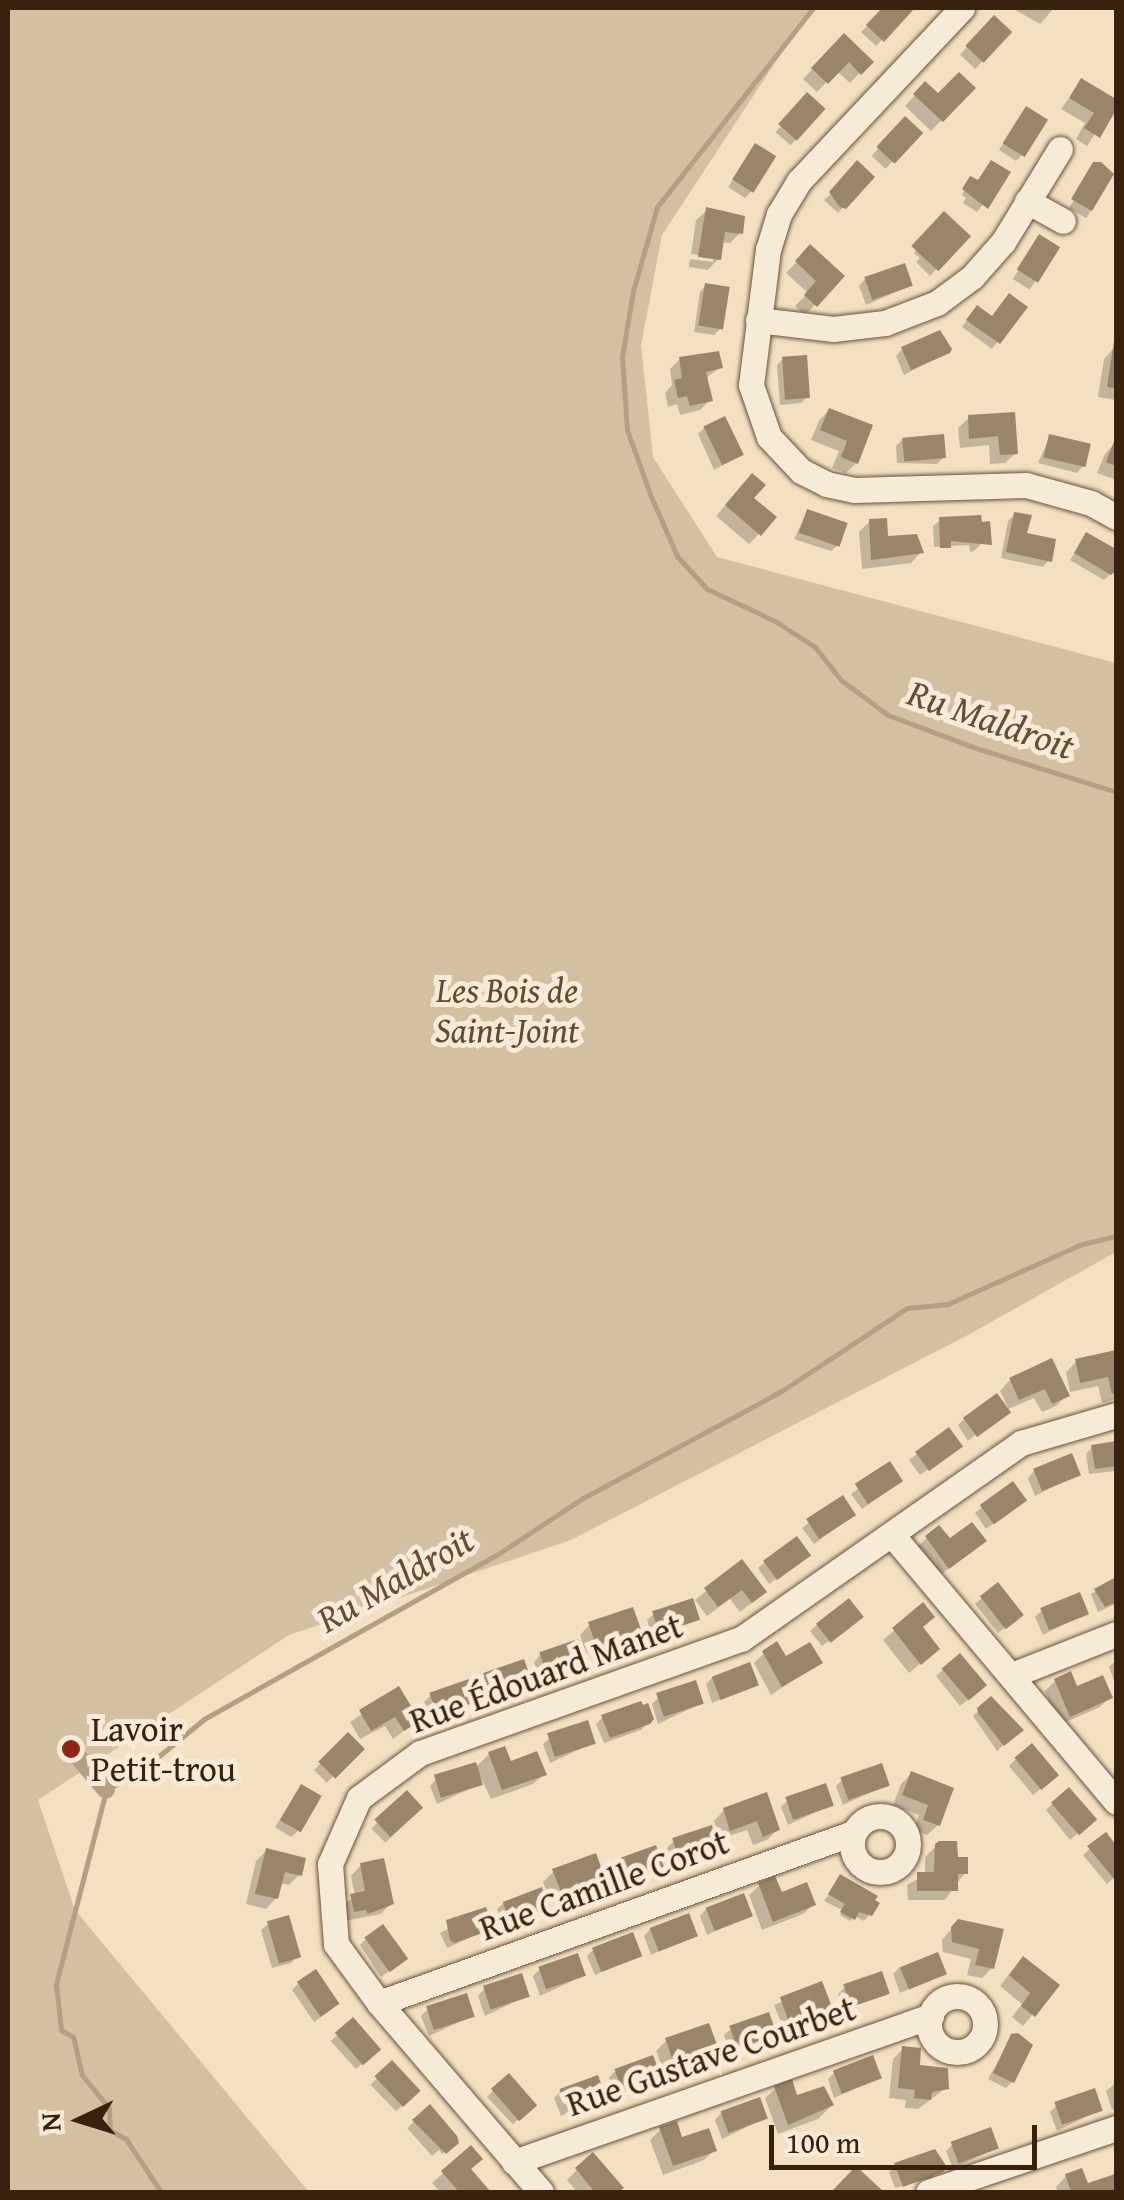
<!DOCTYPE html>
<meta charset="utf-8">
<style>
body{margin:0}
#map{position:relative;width:1124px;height:2200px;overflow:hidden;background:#f3e0c2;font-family:"Gentium Book Plus",serif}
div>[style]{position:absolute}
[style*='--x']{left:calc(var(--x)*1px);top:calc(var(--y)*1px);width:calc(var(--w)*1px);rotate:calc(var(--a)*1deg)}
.green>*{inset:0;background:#d3c0a3}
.shadow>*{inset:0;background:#0003;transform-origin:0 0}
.stream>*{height:5px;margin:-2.5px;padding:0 2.5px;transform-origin:2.5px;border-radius:2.5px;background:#b49f84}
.canal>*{height:18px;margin:-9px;padding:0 9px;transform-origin:9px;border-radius:9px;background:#b49f84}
.building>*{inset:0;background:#9a856b;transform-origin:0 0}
.roads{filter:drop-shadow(0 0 2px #68523a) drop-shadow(0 0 2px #68523a)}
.minor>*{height:25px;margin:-12.5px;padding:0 12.5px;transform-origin:12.5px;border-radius:12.5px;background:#f7ebd7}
.minor>.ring{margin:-12.5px;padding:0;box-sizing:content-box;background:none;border:25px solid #f7ebd7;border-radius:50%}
.dots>*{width:28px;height:28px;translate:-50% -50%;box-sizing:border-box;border:5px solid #f7ebd7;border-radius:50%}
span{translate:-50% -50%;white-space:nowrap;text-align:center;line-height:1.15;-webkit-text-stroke:10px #f7ebd7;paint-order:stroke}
.park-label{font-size:35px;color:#604a32;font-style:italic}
.street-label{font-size:35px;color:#39220d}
.poi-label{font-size:35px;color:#39220d}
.left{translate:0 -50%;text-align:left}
.water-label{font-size:38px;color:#644e37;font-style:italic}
.frame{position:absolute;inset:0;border:10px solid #39220d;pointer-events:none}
.north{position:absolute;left:30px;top:2070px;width:100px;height:100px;-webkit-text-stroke:8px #f7ebd7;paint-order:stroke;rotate:266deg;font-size:28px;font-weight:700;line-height:40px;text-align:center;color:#39220d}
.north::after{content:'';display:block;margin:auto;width:35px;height:45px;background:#39220d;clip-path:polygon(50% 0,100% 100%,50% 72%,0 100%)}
.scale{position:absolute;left:769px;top:2125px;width:268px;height:45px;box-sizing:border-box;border:5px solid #39220d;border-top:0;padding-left:12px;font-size:30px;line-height:35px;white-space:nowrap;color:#39220d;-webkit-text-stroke:8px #f7ebd7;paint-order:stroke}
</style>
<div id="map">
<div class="green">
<i style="clip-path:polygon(8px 8px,811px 8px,662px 235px,641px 345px,653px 457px,717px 557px,1116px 663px,1116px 1252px,966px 1336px,571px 1540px,289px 1635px,38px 1800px,75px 1910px,309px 2192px,8px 2192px)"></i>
</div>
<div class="shadow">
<i style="clip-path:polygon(885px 8px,910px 10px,876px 46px,861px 32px)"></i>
<i style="clip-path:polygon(1012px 8px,1054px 8px,1040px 24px)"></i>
<i style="left:994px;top:18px;width:21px;height:50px;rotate:43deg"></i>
<i style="clip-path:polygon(844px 37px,870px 62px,850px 83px,837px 71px,817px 92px,803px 79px)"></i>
<i style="clip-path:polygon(1082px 81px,1116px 102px,1087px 146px,1076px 139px,1085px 123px,1061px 109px)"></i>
<i style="clip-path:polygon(925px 84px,938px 97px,972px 88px,931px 131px,905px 106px)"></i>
<i style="left:807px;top:96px;width:20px;height:48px;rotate:41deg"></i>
<i style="clip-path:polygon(1020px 116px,1023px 154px,1016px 161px,999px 150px)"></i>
<i style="left:905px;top:120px;width:19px;height:49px;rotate:43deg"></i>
<i style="clip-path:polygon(756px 146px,752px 191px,745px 198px,728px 187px)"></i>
<i style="clip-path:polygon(991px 163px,1008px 173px,977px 212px,963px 203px,966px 198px,962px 195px,968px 181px,976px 182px)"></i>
<i style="left:1094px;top:165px;width:20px;height:50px;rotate:30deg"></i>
<i style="clip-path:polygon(861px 167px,872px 177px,838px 213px,824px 200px)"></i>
<i style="clip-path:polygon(707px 210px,740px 233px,730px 243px,721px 242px,718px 259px,708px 270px,689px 267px,690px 259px,713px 262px,713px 257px,691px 254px,696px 220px)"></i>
<i style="clip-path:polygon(930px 236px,967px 236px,930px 276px,916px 262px,920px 258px,914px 253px)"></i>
<i style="left:1040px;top:237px;width:20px;height:50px;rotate:33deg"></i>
<i style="clip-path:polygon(810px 248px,842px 277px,805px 315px,795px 306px,808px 293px,786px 273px)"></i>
<i style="clip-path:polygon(865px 279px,910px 286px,866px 305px,859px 286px)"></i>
<i style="clip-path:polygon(706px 285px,721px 328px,714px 335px,694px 332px,700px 292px)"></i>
<i style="clip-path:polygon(1024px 307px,992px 349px,962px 327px,971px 315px,992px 319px)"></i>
<i style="clip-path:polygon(1114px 348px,1116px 349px,1116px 400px,1098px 397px,1104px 359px)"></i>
<i style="clip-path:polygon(902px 349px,948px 352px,904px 375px,896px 356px)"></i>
<i style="clip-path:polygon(680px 359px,720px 367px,705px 379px,710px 400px,700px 410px,680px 415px,677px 404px,668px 407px,665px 393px,672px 385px,670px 369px)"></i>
<i style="clip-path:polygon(783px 359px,807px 397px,801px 403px,780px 405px,777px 365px)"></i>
<i style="clip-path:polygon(829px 410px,870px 426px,856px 463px,846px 473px,832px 468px,839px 451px,811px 440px,819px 421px)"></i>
<i style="clip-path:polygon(1013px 414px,1016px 453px,1005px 463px,990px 464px,989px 445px,960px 448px,958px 428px,969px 418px)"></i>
<i style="clip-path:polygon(704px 428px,741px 454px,714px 470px,698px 434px)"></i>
<i style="clip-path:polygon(1050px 436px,1083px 466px,1077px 473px,1038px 463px)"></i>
<i style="clip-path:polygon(903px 439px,944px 457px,937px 464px,897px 463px,896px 446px)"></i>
<i style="clip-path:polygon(1115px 443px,1116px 444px,1116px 480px,1097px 473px,1105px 454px)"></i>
<i style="clip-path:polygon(742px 486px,751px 499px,759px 534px,749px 544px,716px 516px)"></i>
<i style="clip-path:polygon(807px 512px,838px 545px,831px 551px,794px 539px)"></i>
<i style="clip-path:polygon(1015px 514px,1024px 535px,1049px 560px,1043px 567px,1001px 558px,1008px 521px)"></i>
<i style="clip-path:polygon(940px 520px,988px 537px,974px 551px,970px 552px,969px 545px,934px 547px,933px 526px)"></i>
<i style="clip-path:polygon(870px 521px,886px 539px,921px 552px,911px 563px,862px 569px,859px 532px)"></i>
<i style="clip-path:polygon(1087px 535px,1116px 552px,1115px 570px,1104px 580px,1070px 560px)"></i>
<i style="clip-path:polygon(1116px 1352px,1116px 1399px,1102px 1403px,1098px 1386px,1070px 1392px,1066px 1372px,1076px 1362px)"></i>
<i style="clip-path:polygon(1051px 1361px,1067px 1395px,1056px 1406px,1042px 1412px,1034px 1398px,1006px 1410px,968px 1441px,958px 1425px,964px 1419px,1008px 1408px,1000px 1391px,1010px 1380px)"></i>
<i style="clip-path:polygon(949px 1430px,953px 1452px,920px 1475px,909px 1460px)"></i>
<i style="clip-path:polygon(1116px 1446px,1116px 1471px,1089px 1474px,1086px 1454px,1092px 1447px)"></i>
<i style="clip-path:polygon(890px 1465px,894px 1487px,862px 1509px,851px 1494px)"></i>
<i style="clip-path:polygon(1034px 1471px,1078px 1474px,1035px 1496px,1028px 1478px)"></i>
<i style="clip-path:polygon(1013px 1484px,1017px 1506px,986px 1529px,975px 1513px)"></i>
<i style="clip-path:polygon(842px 1499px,846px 1521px,814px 1544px,802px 1528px)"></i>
<i style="clip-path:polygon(927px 1538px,950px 1542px,983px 1541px,938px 1577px,916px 1548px)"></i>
<i style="clip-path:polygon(801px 1561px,769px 1584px,758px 1568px,765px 1562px)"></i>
<i style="clip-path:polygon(742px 1563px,753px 1602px,740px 1612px,730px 1599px,707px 1616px,695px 1600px)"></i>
<i style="clip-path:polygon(1116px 1579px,1116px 1604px,1098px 1612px,1091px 1594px)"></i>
<i style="clip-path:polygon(997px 1585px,1014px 1621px,998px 1633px,975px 1604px)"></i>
<i style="clip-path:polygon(923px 1606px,920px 1628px,926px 1659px,909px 1673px,883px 1640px)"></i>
<i style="clip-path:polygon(632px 1610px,644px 1645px,633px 1655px,619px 1660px,613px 1645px,586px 1654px,580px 1635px,590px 1624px)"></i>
<i style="clip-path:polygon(1042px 1610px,1086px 1613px,1043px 1635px,1035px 1617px)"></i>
<i style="clip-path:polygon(654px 1614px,697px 1619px,653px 1639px,647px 1620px)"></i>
<i style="clip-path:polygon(854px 1623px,822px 1646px,810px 1631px,817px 1625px)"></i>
<i style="clip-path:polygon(764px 1653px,785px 1659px,820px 1662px,771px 1695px,754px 1663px)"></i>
<i style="clip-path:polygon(540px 1655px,583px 1661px,539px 1680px,534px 1662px)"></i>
<i style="clip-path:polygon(1116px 1660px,1116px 1686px,1109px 1667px)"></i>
<i style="clip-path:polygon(943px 1670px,977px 1692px,960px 1706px,936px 1676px)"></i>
<i style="clip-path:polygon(485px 1676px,529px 1681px,523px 1688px,485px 1698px,479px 1682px)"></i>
<i style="clip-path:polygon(712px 1678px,756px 1684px,712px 1703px,706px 1684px)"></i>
<i style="clip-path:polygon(1055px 1681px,1076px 1689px,1110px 1697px,1100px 1707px,1059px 1725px,1045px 1691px)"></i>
<i style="clip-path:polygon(398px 1690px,417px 1721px,393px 1739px,385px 1726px,360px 1739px,350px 1722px)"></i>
<i style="clip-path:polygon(431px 1695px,474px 1701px,431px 1720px,424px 1702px)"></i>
<i style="clip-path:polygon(658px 1698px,702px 1703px,658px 1724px,652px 1704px)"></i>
<i style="clip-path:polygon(992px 1699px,1018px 1732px,997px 1751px,973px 1716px)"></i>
<i style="clip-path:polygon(603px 1717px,651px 1719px,641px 1730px,604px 1743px,596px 1724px)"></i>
<i style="left:348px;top:1736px;width:18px;height:48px;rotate:45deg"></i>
<i style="clip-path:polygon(550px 1738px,593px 1743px,550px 1763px,543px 1744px)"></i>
<i style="clip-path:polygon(73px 1744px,76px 1748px,66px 1758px,62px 1754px)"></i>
<i style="clip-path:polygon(489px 1754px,510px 1764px,544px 1774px,533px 1784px,491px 1799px,476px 1767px)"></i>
<i style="clip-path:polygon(1016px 1759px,1050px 1781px,1033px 1795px,1009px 1766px)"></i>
<i style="clip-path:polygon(911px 1774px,951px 1790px,938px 1825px,927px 1835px,914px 1830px,919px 1815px,893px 1805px,901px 1784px)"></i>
<i style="clip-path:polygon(436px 1779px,480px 1784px,437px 1804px,430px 1786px)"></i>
<i style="clip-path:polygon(842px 1780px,887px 1785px,843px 1805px,836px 1786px)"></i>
<i style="clip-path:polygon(296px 1793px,298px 1831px,291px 1837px,275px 1827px)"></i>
<i style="left:406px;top:1794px;width:20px;height:49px;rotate:45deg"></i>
<i style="clip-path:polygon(765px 1796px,777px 1830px,767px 1840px,753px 1845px,747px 1830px,720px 1839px,714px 1821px,724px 1810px)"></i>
<i style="clip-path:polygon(788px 1800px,831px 1805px,788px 1825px,781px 1807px)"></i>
<i style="clip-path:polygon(1052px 1804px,1084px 1828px,1070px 1840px,1046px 1810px)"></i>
<i style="clip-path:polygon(1105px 1835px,1116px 1849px,1116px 1876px,1107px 1884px,1083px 1855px)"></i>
<i style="clip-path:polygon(674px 1841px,717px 1846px,673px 1866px,667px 1848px)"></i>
<i style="clip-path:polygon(936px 1846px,956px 1859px,965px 1873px,945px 1900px,908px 1900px,907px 1885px,925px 1875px,925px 1857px)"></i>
<i style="clip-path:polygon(266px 1851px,299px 1875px,289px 1885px,280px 1883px,276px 1898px,266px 1909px,246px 1904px,256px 1861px)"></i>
<i style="clip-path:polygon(594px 1857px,607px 1891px,582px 1907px,576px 1892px,550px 1901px,543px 1882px,554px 1871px)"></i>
<i style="clip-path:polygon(618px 1862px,661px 1867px,618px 1886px,611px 1868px)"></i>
<i style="clip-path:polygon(361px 1865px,391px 1903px,381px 1914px,344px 1921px,341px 1907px,355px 1896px,351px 1876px)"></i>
<i style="clip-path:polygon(841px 1877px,871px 1901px,870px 1914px,864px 1921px,854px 1916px,850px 1921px,840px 1915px,842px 1910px,824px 1901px)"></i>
<i style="clip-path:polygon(760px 1885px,780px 1895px,814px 1904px,803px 1914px,762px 1930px,749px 1895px)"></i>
<i style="clip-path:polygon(504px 1903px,547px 1908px,504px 1928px,497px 1909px)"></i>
<i style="clip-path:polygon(706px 1909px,750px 1915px,707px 1935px,700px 1916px)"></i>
<i style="clip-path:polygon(485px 1910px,491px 1928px,447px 1948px,440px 1933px)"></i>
<i style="clip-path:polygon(958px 1922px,1001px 1931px,992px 1968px,982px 1978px,967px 1975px,971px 1959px,943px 1952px,942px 1940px)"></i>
<i style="clip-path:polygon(268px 1924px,298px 1956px,291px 1963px,272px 1968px,261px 1930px)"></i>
<i style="clip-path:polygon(650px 1929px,695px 1935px,651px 1955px,644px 1936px)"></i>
<i style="clip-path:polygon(366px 1939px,398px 1965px,381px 1977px,360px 1945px)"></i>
<i style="clip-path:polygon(594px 1949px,639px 1955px,595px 1975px,587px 1956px)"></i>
<i style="clip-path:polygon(900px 1967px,944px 1973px,900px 1993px,893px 1974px)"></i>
<i style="clip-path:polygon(1013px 1969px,1056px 1986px,1023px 2026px,1012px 2017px,1022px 2004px,1000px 1986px)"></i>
<i style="clip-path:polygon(539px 1970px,583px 1976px,540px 1996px,533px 1976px)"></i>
<i style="clip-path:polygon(298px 1984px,331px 2010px,314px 2022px,292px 1990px)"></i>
<i style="clip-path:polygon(821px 1984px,834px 2019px,814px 2031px,808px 2015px,782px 2025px,774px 2005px)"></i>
<i style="clip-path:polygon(844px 1988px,888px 1994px,843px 2009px,838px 1994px)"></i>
<i style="clip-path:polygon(484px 1989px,527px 1996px,485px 2016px,478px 1996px)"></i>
<i style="clip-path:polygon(428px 2009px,472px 2016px,429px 2036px,421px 2016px)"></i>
<i style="left:353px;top:2021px;width:38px;height:30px;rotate:48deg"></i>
<i style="clip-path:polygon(708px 2026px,720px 2060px,710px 2070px,696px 2076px,690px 2061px,663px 2070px,656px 2051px,666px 2041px)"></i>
<i style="clip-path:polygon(731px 2029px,774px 2034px,731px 2054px,724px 2035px)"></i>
<i style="clip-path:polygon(1012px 2037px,1012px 2082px,1006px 2088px,988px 2079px)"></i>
<i style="clip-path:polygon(903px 2049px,917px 2067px,946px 2088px,918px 2109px,905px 2108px,906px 2100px,889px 2098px,893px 2059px)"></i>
<i style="left:392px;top:2064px;width:37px;height:30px;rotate:46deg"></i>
<i style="clip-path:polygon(616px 2071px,658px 2077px,615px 2096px,609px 2077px)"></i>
<i style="clip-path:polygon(834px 2073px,879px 2078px,834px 2098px,828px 2079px)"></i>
<i style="left:508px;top:2077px;width:38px;height:29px;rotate:47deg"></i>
<i style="clip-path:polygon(1116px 2083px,1116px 2108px,1112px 2110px,1106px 2091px)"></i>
<i style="clip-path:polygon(776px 2088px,796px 2098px,823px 2088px,832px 2105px,818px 2119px,778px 2134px,765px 2098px)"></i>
<i style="clip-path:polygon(560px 2092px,603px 2096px,561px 2116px,554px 2098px)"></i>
<i style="clip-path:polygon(1057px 2105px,1100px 2110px,1057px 2131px,1050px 2112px)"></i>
<i style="clip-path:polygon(429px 2108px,455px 2143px,442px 2154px,439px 2150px,432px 2156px,407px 2128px)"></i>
<i style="clip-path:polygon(721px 2113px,765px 2118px,722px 2139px,715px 2120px)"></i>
<i style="clip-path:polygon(661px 2129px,681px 2140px,714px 2150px,704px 2160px,663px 2175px,650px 2140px)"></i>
<i style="clip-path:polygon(953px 2144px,996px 2148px,953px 2169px,946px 2151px)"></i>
<i style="clip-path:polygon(471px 2148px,468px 2170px,486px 2191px,440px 2192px,432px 2183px)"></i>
<i style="clip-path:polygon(934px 2152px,942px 2164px,934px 2177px,895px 2188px,889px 2172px,896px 2166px)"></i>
<i style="clip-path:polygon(577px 2170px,620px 2188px,615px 2192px,577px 2192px,567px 2180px)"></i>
<i style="clip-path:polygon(1066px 2176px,1087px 2187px,1114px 2177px,1116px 2192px,1058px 2192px,1056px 2187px)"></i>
</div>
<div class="stream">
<i style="--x:813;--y:8;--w:253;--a:128.1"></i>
<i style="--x:657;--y:207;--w:87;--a:105.9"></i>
<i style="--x:633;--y:291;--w:67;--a:99.5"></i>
<i style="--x:622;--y:357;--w:73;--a:86.1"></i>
<i style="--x:627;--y:430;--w:68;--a:70.2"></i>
<i style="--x:650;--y:494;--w:68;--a:66.5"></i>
<i style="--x:677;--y:556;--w:45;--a:47.7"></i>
<i style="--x:707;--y:589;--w:75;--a:25.2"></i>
<i style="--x:775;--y:621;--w:48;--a:33"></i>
<i style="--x:815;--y:647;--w:42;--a:51.8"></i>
<i style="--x:841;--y:680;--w:59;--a:36.7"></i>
<i style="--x:888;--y:715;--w:94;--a:20.6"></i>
<i style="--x:976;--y:748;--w:147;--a:17.4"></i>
<i style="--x:161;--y:2192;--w:64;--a:-123.4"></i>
<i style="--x:126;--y:2139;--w:18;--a:-151"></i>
<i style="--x:110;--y:2130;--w:22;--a:-93"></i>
<i style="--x:109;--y:2108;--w:43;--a:-129.3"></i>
<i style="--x:82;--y:2075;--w:39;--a:-103"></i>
<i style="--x:73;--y:2037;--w:14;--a:-150"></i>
<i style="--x:61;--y:2030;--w:46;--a:-96.2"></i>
<i style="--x:56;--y:1984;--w:200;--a:-75.5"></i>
<i style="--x:106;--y:1790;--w:41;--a:-29.1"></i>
<i style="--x:142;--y:1770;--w:80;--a:-39.4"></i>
<i style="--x:204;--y:1719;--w:334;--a:-29.3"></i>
<i style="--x:495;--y:1556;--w:105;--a:-33.4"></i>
<i style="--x:583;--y:1498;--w:224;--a:-28.3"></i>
<i style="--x:780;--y:1392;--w:152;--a:-33.5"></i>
<i style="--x:907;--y:1308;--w:41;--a:-5.6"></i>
<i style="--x:948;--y:1304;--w:144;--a:-24.2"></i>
<i style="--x:1079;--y:1245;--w:38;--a:-14"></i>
</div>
<div class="canal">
<i style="--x:75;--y:1753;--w:48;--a:50"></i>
</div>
<div class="building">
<i style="clip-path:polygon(882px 8px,913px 10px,884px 42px,866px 25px)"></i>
<i style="left:994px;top:15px;width:25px;height:42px;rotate:43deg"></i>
<i style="clip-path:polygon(844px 33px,874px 62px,861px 75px,849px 62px,828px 84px,811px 68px)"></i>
<i style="clip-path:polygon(959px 72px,976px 88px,943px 122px,913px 94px,925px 81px,938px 93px)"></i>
<i style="clip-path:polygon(1081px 78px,1116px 99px,1116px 110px,1100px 138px,1084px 128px,1094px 113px,1069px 98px)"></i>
<i style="left:807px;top:92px;width:25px;height:43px;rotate:42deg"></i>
<i style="left:1026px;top:106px;width:26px;height:44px;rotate:32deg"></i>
<i style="left:905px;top:116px;width:25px;height:42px;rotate:43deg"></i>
<i style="left:755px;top:143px;width:25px;height:43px;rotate:32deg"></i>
<i style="clip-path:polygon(857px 160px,875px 177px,846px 209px,840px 207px,829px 192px)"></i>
<i style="clip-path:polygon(991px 160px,1011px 172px,988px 209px,962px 189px,970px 176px,978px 180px)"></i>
<i style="clip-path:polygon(1093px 162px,1101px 162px,1114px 174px,1092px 211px,1071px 199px)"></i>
<i style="clip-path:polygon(706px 207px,745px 216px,743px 234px,725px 232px,721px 260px,698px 257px)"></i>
<i style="left:944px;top:211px;width:37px;height:48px;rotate:43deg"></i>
<i style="left:1039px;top:234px;width:25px;height:42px;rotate:32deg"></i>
<i style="clip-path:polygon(810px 244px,845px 276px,817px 307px,804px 295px,816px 281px,795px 261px)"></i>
<i style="left:905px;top:263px;width:24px;height:43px;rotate:71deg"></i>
<i style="left:705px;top:283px;width:25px;height:43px;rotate:9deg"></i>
<i style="clip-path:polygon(1009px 293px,1028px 307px,1000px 344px,966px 320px,977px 305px,992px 316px)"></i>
<i style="clip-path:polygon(940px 330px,952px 349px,950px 353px,911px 370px,901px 347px)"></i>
<i style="clip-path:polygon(1114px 341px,1116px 341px,1116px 388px,1107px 387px)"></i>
<i style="clip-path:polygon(719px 351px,723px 368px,706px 372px,713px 401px,690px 406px,687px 396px,678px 398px,674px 380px,682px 378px,679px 357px)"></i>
<i style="left:807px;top:355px;width:43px;height:25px;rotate:86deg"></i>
<i style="clip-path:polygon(829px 408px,873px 425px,858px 464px,841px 457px,847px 441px,820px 430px)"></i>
<i style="clip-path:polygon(1015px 412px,1018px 454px,1000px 455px,998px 436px,969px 439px,968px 415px)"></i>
<i style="left:725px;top:416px;width:43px;height:24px;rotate:64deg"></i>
<i style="left:944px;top:434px;width:24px;height:42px;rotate:85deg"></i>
<i style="left:1049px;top:434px;width:43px;height:24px;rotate:13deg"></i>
<i style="clip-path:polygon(1116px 436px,1116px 466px,1106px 462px)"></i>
<i style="clip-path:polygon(752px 473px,766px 485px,754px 498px,777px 517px,761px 536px,725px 505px)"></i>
<i style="left:807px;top:509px;width:43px;height:25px;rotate:19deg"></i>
<i style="clip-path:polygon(1014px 512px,1032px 515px,1027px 533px,1056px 539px,1052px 562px,1006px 552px)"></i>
<i style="clip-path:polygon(981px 515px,982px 522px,990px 521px,992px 545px,951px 541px,951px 548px,940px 548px,939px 517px)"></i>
<i style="clip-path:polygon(887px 518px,888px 536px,917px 534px,924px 553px,871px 560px,869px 519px)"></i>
<i style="clip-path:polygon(1086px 532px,1116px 549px,1116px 571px,1111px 575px,1074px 553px)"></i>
<i style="clip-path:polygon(1116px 1350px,1116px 1393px,1112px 1394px,1108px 1377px,1080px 1383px,1075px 1359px)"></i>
<i style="clip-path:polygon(1052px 1358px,1070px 1396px,1052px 1404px,1045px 1389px,1019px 1400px,1009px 1378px)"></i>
<i style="left:997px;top:1393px;width:24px;height:42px;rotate:54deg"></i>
<i style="left:949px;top:1427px;width:24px;height:42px;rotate:54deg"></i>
<i style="clip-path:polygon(1116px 1441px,1116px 1466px,1095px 1469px,1091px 1445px)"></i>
<i style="left:1072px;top:1453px;width:24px;height:42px;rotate:68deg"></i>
<i style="left:890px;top:1461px;width:24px;height:42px;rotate:57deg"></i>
<i style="left:1013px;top:1481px;width:24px;height:41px;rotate:54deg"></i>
<i style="left:843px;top:1495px;width:24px;height:44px;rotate:57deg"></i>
<i style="clip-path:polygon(972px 1522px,987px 1541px,949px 1569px,925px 1536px,939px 1525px,950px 1538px)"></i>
<i style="left:797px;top:1536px;width:24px;height:42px;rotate:54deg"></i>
<i style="clip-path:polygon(742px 1559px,767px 1592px,752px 1603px,742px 1590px,718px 1607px,704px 1588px)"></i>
<i style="clip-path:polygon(1116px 1577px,1116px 1602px,1105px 1607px,1094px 1589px)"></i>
<i style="left:998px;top:1582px;width:42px;height:23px;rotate:52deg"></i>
<i style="left:1080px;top:1592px;width:24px;height:43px;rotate:68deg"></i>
<i style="left:693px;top:1598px;width:23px;height:43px;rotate:72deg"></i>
<i style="left:849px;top:1598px;width:24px;height:42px;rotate:52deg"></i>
<i style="clip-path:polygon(923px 1602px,935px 1617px,923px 1627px,940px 1649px,921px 1665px,892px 1628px)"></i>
<i style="clip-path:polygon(633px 1607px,647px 1646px,629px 1652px,623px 1636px,596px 1646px,588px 1622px)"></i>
<i style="left:578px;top:1639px;width:24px;height:41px;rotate:71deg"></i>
<i style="clip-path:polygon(777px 1641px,786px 1656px,810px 1642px,823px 1663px,782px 1687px,762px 1651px)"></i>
<i style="left:960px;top:1653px;width:42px;height:24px;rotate:50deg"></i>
<i style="left:524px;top:1659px;width:24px;height:43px;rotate:71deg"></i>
<i style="left:750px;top:1662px;width:25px;height:41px;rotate:69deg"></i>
<i style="clip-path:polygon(1071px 1671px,1077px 1686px,1103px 1675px,1113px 1698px,1070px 1717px,1054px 1679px)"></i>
<i style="left:469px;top:1679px;width:24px;height:42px;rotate:71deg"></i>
<i style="left:696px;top:1680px;width:25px;height:42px;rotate:72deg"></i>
<i style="clip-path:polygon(399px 1686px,420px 1721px,404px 1731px,395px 1717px,371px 1731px,359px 1710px)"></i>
<i style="clip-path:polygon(991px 1696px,1024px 1730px,1004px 1746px,978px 1713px,977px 1708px)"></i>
<i style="clip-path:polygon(641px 1701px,643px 1705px,648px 1703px,654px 1719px,650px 1724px,610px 1738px,601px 1715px)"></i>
<i style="left:588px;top:1720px;width:25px;height:43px;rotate:72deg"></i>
<i style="left:348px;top:1732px;width:24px;height:42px;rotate:45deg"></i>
<i style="left:1032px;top:1743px;width:42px;height:23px;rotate:50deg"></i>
<i style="clip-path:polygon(505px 1746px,511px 1761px,537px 1751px,547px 1775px,502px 1790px,488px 1752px)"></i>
<i style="left:476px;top:1762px;width:24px;height:44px;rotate:73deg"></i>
<i style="left:882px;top:1763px;width:24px;height:44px;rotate:71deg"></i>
<i style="clip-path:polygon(911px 1771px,954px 1788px,940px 1826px,923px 1820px,928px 1805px,902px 1795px)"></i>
<i style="left:826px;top:1783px;width:24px;height:43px;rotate:71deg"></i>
<i style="left:301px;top:1784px;width:24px;height:42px;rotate:30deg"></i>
<i style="left:1069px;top:1787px;width:43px;height:24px;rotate:49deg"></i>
<i style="left:407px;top:1790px;width:24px;height:44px;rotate:48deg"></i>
<i style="clip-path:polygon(767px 1792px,780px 1830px,763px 1837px,757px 1821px,730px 1831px,723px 1808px)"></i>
<i style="left:712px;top:1825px;width:23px;height:42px;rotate:72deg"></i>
<i style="clip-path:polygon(1106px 1832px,1116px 1845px,1114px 1879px,1087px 1846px)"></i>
<i style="clip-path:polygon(939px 1841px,957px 1841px,958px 1857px,968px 1857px,968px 1874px,958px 1874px,958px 1891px,917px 1891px,917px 1872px,934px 1872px,935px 1844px)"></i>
<i style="left:656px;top:1845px;width:23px;height:42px;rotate:70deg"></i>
<i style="clip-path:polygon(266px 1848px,306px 1858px,302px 1876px,285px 1872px,278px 1899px,255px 1894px)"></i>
<i style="clip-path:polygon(596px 1853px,610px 1892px,593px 1898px,587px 1883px,561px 1892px,552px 1869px)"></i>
<i style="clip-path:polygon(384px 1858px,394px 1904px,368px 1914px,366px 1910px,354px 1912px,350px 1894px,365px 1891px,360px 1863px)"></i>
<i style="clip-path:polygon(840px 1874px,878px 1896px,875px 1900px,880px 1903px,872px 1916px,859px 1912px,855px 1920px,840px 1912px,845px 1904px,828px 1894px)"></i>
<i style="clip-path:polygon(775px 1876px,782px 1892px,807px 1882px,816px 1905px,773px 1922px,758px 1883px)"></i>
<i style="left:542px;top:1887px;width:22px;height:42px;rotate:69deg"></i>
<i style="left:744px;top:1893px;width:25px;height:41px;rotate:69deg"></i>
<i style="clip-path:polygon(486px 1907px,494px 1929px,454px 1943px,450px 1940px,446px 1920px)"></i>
<i style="left:689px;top:1913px;width:25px;height:42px;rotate:69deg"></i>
<i style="left:289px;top:1915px;width:44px;height:23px;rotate:74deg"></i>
<i style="clip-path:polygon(958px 1919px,1004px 1929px,994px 1969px,975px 1965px,979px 1949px,952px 1942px,951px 1927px)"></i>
<i style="left:383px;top:1924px;width:43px;height:23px;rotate:54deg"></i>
<i style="left:633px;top:1932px;width:26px;height:44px;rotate:69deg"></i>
<i style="left:938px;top:1952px;width:24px;height:41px;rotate:68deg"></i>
<i style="left:578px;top:1953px;width:24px;height:42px;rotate:71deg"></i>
<i style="clip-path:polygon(1023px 1956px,1060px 1985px,1035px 2017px,1021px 2006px,1030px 1993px,1009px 1975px)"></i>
<i style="left:316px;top:1969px;width:42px;height:23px;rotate:56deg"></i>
<i style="left:882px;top:1971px;width:24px;height:41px;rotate:71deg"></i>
<i style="left:522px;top:1973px;width:25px;height:41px;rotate:72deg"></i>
<i style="clip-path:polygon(822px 1981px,837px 2020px,820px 2026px,815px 2010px,788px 2020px,780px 1997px)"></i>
<i style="left:467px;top:1993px;width:25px;height:43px;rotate:72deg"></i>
<i style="left:769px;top:2012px;width:24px;height:42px;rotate:71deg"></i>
<i style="left:353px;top:2017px;width:43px;height:24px;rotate:49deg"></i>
<i style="clip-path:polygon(709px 2023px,723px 2061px,706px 2067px,701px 2052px,673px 2061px,665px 2038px)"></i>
<i style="clip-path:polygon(1018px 2033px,1033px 2045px,1014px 2083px,993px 2073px,1011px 2034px)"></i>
<i style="clip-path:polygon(902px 2046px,921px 2048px,920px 2065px,948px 2068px,949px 2089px,932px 2092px,931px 2100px,914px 2098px,915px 2090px,898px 2088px)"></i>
<i style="left:653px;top:2055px;width:23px;height:41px;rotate:70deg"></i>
<i style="left:873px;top:2055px;width:25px;height:43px;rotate:69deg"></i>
<i style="left:392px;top:2060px;width:42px;height:24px;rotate:47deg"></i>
<i style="left:509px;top:2073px;width:43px;height:24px;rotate:49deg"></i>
<i style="left:598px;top:2075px;width:23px;height:41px;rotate:70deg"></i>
<i style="clip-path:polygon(792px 2079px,797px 2095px,824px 2086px,834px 2105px,788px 2125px,774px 2086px)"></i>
<i style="left:1095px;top:2088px;width:24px;height:43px;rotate:71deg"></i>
<i style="left:760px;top:2097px;width:23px;height:42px;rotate:70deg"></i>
<i style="clip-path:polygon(430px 2104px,457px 2136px,459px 2143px,446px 2154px,412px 2120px)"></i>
<i style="clip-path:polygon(677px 2121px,682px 2137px,709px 2128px,717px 2151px,673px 2166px,659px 2127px)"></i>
<i style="left:991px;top:2127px;width:23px;height:43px;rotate:70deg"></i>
<i style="clip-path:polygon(471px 2145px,483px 2159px,471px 2169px,491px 2192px,459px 2192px,441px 2171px)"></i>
<i style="clip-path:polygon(935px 2149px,947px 2167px,943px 2172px,903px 2187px,894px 2163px)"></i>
<i style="clip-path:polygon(593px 2152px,624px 2188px,618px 2192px,590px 2192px,593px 2190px,575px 2168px)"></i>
<i style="clip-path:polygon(856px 2166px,884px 2192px,831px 2192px)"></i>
<i style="clip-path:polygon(1082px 2168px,1088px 2183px,1115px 2174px,1116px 2192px,1071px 2192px,1065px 2174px)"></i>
</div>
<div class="roads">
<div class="minor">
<i style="--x:962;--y:8;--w:238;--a:133.3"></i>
<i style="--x:799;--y:181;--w:39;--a:121"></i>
<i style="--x:779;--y:214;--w:37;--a:107"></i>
<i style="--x:768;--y:249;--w:137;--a:97.1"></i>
<i style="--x:751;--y:385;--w:55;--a:70.9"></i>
<i style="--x:769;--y:437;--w:47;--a:46.7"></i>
<i style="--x:801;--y:471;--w:28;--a:27"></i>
<i style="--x:826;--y:484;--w:29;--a:12"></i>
<i style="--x:854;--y:490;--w:172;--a:-1.7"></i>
<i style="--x:1026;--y:485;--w:67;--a:15.5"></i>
<i style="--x:1091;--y:503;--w:29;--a:29"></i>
<i style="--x:1027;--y:201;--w:41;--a:29.1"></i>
<i style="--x:758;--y:320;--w:76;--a:6.8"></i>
<i style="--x:833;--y:329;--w:52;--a:-6.6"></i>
<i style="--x:885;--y:323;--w:56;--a:-21"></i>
<i style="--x:937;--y:303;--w:44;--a:-36.6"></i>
<i style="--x:972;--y:277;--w:47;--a:-48.5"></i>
<i style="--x:1003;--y:242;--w:109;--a:-58.5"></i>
<i style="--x:893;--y:1536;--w:347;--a:50"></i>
<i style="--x:1012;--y:1675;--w:112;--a:-21.5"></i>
<i class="ring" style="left:852px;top:1816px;width:31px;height:31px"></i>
<i class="ring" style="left:929px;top:1996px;width:31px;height:31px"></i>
<i style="--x:379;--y:2003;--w:504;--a:-19.73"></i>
<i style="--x:514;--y:2162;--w:442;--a:-19.3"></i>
<i style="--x:541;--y:2192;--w:249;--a:-130.6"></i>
<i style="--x:379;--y:2003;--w:73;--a:-126.1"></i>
<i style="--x:336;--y:1944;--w:80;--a:-94.3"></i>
<i style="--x:330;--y:1864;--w:72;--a:-66.3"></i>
<i style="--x:359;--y:1798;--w:76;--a:-36.4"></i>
<i style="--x:420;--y:1753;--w:341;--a:-19.6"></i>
<i style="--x:741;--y:1639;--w:342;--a:-35"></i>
<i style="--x:1021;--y:1443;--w:99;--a:-16.4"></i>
<i style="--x:928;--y:2192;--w:199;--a:-18.8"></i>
</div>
</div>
<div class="dots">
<i style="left:71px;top:1749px;background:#8f2418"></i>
</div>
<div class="park-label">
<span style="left:507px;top:1010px">Les Bois de<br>Saint-Joint</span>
</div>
<div class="street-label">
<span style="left:546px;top:1673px;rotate:-20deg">Rue Édouard Manet</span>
<span style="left:604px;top:1885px;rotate:-20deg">Rue Camille Corot</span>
<span style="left:711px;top:2056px;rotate:-19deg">Rue Gustave Courbet</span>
</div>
<div class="poi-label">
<span class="left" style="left:91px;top:1749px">Lavoir<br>Petit-trou</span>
</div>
<div class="water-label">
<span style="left:991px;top:719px;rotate:19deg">Ru Maldroit</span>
<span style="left:395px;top:1579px;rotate:-30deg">Ru Maldroit</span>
</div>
<div class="frame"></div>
<div class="north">N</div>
<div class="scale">100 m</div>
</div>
